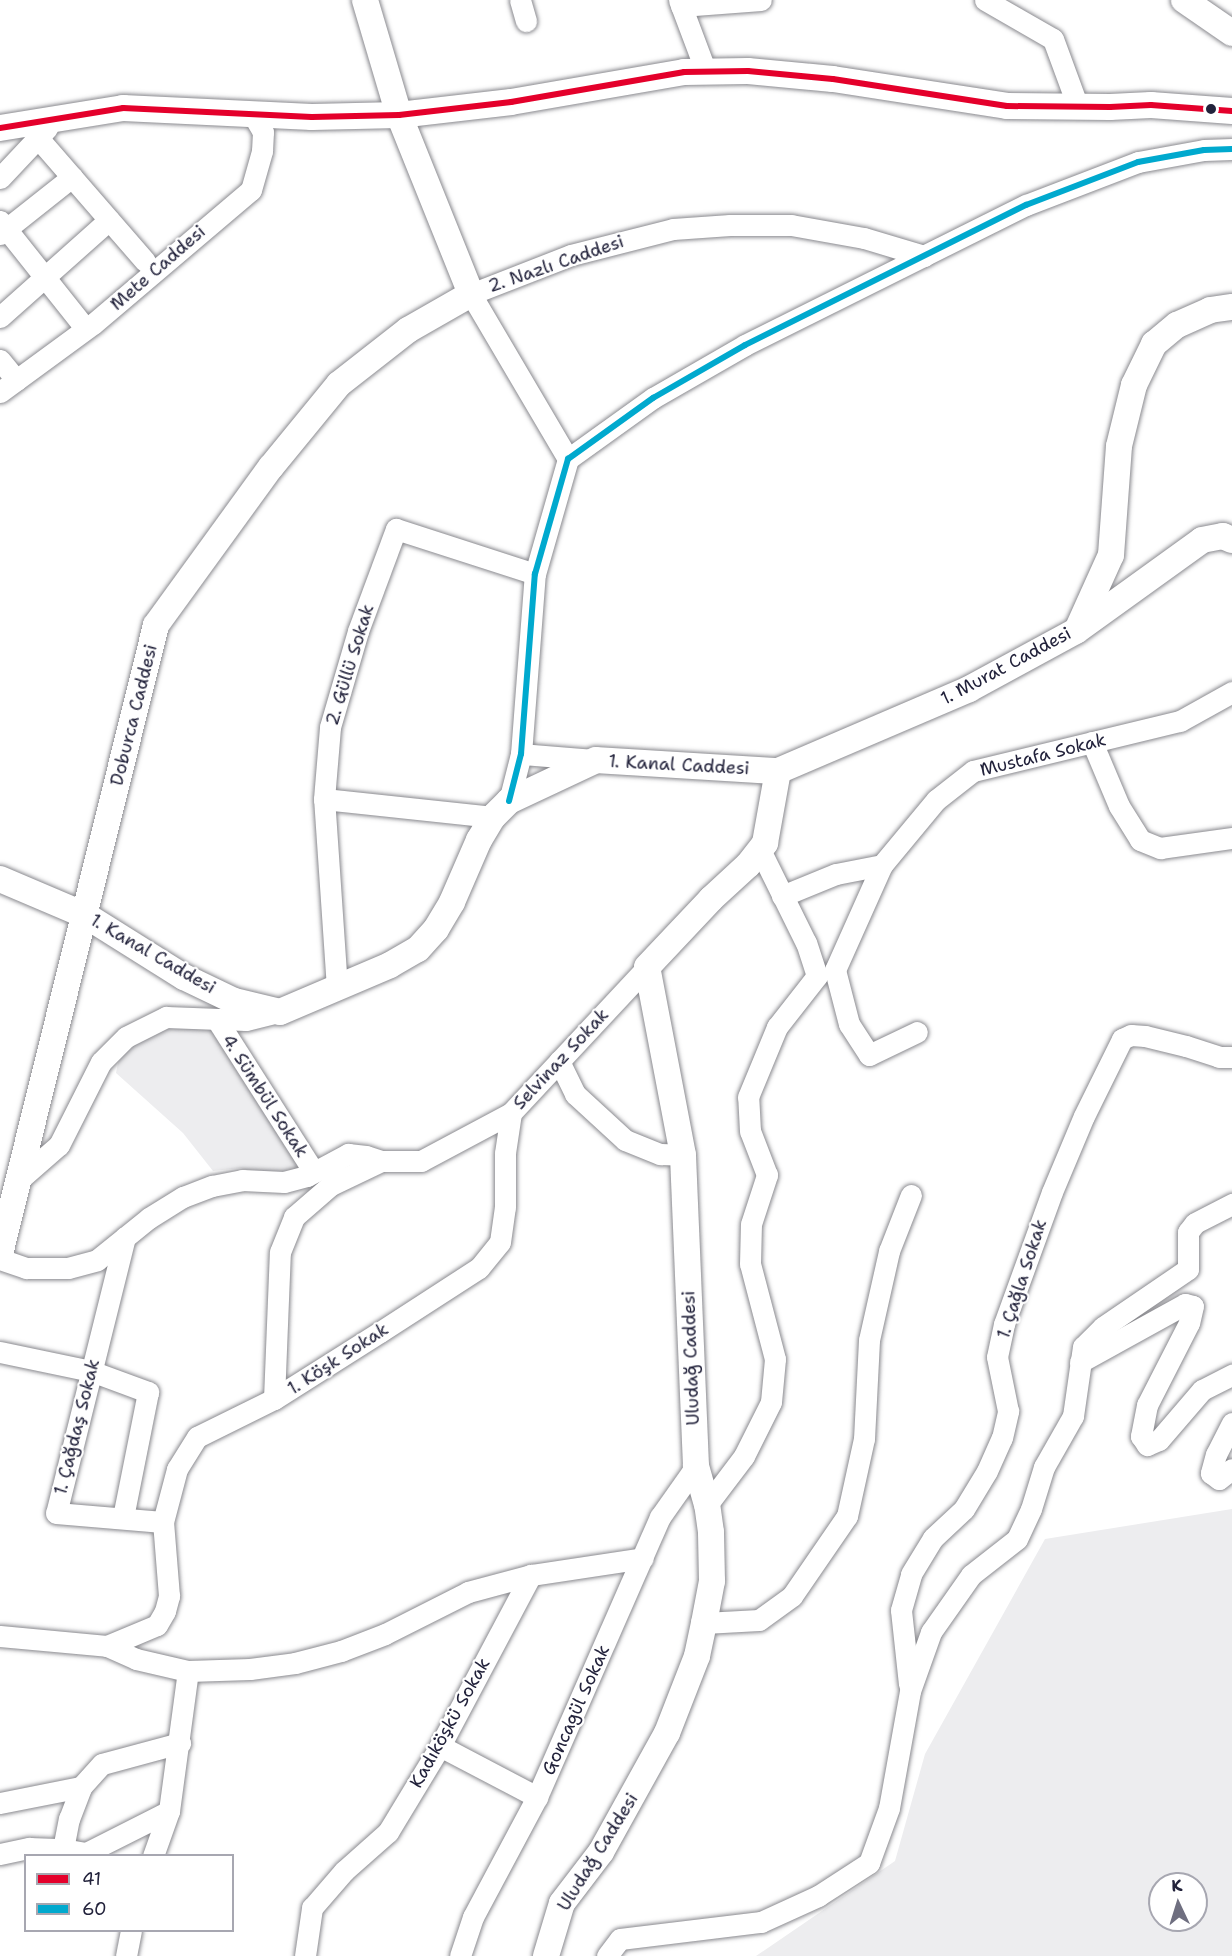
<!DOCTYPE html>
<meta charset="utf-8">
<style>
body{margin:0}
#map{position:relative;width:1232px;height:1956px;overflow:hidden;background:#fff;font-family:"Shantell Sans",sans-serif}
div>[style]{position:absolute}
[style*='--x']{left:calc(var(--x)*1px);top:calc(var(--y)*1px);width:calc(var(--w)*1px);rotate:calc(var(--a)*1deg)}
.green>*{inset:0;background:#ededef}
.roads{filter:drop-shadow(0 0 2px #8a8a8f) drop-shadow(0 0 2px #8a8a8f)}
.minor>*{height:21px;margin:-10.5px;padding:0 10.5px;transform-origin:10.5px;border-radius:10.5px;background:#fff}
.major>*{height:26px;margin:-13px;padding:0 13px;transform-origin:13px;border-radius:13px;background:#fff}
.bus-1>*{height:6px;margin:-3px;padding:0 3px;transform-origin:3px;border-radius:3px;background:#e4002b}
.bus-2>*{height:6px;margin:-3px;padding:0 3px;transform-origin:3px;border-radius:3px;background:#00a9ce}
.dots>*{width:16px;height:16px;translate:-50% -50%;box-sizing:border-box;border:3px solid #fff;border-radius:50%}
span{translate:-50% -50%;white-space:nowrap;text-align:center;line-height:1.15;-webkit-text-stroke:4.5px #fff;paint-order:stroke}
.street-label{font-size:18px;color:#22223b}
.legend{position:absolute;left:24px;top:1854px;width:210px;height:78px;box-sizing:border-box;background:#fff;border:2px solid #a7a7b1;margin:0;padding:8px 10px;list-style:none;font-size:18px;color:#22223b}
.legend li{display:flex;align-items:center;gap:12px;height:30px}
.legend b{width:30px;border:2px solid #a7a7b1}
.north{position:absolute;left:1148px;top:1872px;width:60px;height:60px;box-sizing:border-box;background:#fff;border:2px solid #a7a7b1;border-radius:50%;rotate:356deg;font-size:16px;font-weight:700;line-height:24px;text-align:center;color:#22223b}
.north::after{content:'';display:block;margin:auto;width:21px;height:27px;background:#6f6f80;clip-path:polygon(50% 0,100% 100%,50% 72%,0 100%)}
</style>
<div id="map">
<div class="green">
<i style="clip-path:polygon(210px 1023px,306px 1168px,261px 1175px,241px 1168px,213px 1171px,183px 1133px,116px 1073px,118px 1063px,131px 1043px,165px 1026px)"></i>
<i style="clip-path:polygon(evenodd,1232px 1509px,1232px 1956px,756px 1956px,895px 1861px,925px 1754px,1045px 1539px,1232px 1509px,1160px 1884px,1196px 1884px,1196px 1920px,1160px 1920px,1160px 1884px)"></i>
</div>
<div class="roads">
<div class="minor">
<i style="--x:520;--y:0;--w:22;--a:74"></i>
<i style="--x:679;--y:0;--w:77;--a:69.4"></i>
<i style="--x:985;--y:0;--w:78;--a:29.8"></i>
<i style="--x:1053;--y:39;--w:72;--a:69.8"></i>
<i style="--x:681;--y:6;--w:80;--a:-4.3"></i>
<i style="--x:38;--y:138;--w:163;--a:49"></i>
<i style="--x:0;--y:178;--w:69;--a:-46.8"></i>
<i style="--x:0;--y:221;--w:130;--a:51.5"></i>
<i style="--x:0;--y:234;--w:92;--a:-38.4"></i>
<i style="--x:0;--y:317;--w:146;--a:-41.7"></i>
<i style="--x:0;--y:360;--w:26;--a:51"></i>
<i style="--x:0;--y:392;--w:115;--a:-36.2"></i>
<i style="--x:93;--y:324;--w:207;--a:-40.3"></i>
<i style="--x:251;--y:190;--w:41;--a:-74.2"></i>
<i style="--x:262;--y:151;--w:19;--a:-87"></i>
<i style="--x:263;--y:132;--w:20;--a:-120"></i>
<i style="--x:568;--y:459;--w:191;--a:-120.5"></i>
<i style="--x:471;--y:294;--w:107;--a:-21.3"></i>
<i style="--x:571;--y:255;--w:105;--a:-14.3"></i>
<i style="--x:673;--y:229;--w:57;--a:-4"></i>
<i style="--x:730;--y:225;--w:61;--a:0"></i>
<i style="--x:791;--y:225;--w:74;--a:10.1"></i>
<i style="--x:864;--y:238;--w:63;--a:16.7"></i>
<i style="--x:1092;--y:742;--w:69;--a:67.1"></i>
<i style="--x:1119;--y:806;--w:40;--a:58"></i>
<i style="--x:1140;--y:840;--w:22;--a:22"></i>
<i style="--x:1160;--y:848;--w:73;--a:-7.9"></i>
<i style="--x:521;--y:754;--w:75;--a:4.6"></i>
<i style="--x:324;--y:799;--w:170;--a:6.1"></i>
<i style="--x:509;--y:801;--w:49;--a:-75.7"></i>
<i style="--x:521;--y:754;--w:181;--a:-85.6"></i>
<i style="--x:535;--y:574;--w:120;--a:-74"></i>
<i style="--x:568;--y:459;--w:105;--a:-35.7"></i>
<i style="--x:653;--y:398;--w:106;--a:-29.9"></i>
<i style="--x:745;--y:345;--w:314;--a:-26.5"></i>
<i style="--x:1026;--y:205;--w:120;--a:-21"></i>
<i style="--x:1138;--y:162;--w:67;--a:-10.3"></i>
<i style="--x:1204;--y:150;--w:28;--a:-2"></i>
<i style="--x:882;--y:865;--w:115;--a:114.1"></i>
<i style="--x:835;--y:970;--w:56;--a:75.5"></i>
<i style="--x:849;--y:1024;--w:37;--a:57"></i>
<i style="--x:869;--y:1055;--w:53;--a:-25.6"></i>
<i style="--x:782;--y:896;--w:58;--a:-22.2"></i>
<i style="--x:836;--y:874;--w:47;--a:-11.1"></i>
<i style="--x:882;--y:865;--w:85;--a:-50.3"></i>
<i style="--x:936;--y:800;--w:47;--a:-38.1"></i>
<i style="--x:973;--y:771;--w:213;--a:-13.6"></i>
<i style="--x:1180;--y:721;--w:60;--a:-29.1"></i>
<i style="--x:337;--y:988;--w:189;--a:-93.9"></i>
<i style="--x:324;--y:799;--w:72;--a:-85.2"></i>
<i style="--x:330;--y:727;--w:100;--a:-73.7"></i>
<i style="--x:358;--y:631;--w:109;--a:-69.6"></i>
<i style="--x:396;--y:529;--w:146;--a:17.9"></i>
<i style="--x:217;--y:1020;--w:180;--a:57.5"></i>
<i style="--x:559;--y:1061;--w:37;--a:64"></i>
<i style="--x:575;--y:1094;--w:68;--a:42.6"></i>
<i style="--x:625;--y:1140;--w:38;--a:22"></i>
<i style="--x:660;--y:1154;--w:23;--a:2"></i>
<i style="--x:21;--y:1178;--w:50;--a:-41"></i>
<i style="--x:59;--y:1145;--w:93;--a:-63.2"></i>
<i style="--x:101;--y:1062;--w:35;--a:-45"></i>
<i style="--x:126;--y:1037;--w:45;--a:-26.6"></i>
<i style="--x:166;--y:1017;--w:80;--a:2.1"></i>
<i style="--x:246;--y:1020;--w:34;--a:-14"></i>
<i style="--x:125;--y:1237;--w:284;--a:104"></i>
<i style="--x:56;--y:1513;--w:107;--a:4.8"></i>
<i style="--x:0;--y:1259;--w:28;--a:19"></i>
<i style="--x:26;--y:1268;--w:42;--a:0"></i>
<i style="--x:68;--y:1268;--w:30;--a:-15"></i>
<i style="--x:97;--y:1260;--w:67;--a:-38.9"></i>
<i style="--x:149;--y:1218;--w:40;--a:-32"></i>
<i style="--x:183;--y:1197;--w:31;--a:-21"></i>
<i style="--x:212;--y:1186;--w:31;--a:-11"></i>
<i style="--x:242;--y:1180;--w:42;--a:2.7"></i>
<i style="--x:284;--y:1182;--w:24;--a:-15"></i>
<i style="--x:307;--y:1176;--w:47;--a:-28.2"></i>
<i style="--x:348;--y:1154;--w:18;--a:6"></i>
<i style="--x:366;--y:1156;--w:16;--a:18"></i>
<i style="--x:381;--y:1161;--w:40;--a:0"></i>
<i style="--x:421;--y:1161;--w:102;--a:-28.1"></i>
<i style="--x:511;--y:1113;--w:200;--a:-47"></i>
<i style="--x:0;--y:1352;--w:93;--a:11.8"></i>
<i style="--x:91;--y:1371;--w:61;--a:20.2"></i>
<i style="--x:148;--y:1392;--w:127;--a:101.3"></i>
<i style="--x:1080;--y:1362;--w:120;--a:-28.9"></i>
<i style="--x:1185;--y:1304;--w:8;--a:14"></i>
<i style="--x:1193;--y:1306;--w:17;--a:103"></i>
<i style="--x:1189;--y:1323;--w:92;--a:117.1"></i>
<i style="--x:1147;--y:1405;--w:32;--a:101"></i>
<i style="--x:1141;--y:1436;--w:11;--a:56"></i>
<i style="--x:1147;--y:1445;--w:13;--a:-23"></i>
<i style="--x:1159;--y:1440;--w:66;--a:-49.3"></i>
<i style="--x:1202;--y:1390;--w:34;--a:-27"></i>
<i style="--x:274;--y:1399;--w:147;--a:-87.7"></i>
<i style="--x:280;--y:1252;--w:38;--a:-68"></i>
<i style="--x:294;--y:1217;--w:49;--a:-40.9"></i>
<i style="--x:331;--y:1185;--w:55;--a:-25.6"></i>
<i style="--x:1232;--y:1423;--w:35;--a:117"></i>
<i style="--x:1216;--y:1454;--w:20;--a:105"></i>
<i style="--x:1211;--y:1473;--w:10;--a:37"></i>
<i style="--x:1219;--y:1479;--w:16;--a:-38"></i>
<i style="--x:707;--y:1505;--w:61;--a:-52.9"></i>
<i style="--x:744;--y:1456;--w:60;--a:-63.4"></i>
<i style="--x:771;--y:1402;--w:43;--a:-84.7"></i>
<i style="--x:775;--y:1359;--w:98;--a:-104.7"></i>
<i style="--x:750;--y:1264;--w:40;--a:-88.6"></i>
<i style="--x:751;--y:1224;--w:52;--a:-71.9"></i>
<i style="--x:767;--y:1175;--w:47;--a:-111.1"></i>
<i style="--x:750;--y:1131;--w:34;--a:-93"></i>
<i style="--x:748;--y:1097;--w:76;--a:-67.5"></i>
<i style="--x:777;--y:1027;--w:65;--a:-51.9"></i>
<i style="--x:817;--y:976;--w:35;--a:-108"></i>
<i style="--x:806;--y:943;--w:104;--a:-116.3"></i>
<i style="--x:704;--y:1623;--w:55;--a:-3.1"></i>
<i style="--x:759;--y:1620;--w:41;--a:-36"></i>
<i style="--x:792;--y:1596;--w:97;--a:-55.5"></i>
<i style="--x:847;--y:1516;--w:79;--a:-77.6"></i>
<i style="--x:864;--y:1439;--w:99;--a:-87.1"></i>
<i style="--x:869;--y:1340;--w:91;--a:-77.3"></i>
<i style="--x:889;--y:1251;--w:60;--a:-68.6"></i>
<i style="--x:0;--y:1636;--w:107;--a:5.3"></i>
<i style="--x:107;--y:1646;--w:32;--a:24"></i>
<i style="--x:136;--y:1659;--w:53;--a:13"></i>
<i style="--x:188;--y:1671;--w:62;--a:-1.8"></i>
<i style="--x:250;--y:1669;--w:45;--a:-7.6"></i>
<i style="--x:295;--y:1663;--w:48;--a:-14.6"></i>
<i style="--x:341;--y:1651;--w:47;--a:-21.1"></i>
<i style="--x:385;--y:1634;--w:93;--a:-26.8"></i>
<i style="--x:468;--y:1592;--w:65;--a:-15.1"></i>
<i style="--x:107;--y:1646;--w:54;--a:-22.8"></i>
<i style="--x:157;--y:1625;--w:16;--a:-60"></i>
<i style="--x:165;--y:1611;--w:16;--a:-75"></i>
<i style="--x:169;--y:1596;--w:74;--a:-94.6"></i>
<i style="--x:163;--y:1522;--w:55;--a:-75.2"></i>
<i style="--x:177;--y:1469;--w:38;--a:-58"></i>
<i style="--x:197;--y:1437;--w:86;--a:-26.3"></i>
<i style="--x:274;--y:1399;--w:125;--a:-32.3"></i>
<i style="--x:380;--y:1332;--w:118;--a:-32.9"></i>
<i style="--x:479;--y:1268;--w:33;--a:-51"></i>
<i style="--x:500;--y:1242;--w:35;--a:-82"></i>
<i style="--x:505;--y:1207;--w:54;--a:-90"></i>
<i style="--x:505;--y:1153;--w:40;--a:-81.5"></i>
<i style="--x:909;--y:1684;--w:74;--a:-96.2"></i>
<i style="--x:901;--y:1610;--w:37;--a:-74"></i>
<i style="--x:911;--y:1574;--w:42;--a:-58.6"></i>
<i style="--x:933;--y:1538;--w:42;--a:-43.1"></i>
<i style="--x:964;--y:1509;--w:44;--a:-58.8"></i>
<i style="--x:987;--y:1471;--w:36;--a:-66"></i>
<i style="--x:1002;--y:1438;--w:28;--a:-77"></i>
<i style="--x:1008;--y:1411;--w:55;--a:-101.5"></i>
<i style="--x:997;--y:1357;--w:34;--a:-78"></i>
<i style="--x:1004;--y:1324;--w:140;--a:-70"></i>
<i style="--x:1052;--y:1192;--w:82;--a:-67.2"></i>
<i style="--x:1084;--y:1116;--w:86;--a:-63.7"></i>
<i style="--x:1122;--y:1039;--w:10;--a:-24"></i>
<i style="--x:1131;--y:1035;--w:14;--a:4"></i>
<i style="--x:1145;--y:1036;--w:42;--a:13.7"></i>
<i style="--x:1186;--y:1046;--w:35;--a:18"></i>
<i style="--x:1219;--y:1057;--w:13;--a:0"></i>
<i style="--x:440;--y:1746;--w:110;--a:27.7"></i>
<i style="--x:0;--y:1803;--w:83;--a:-11.2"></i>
<i style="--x:63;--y:1849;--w:31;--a:-79"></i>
<i style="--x:69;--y:1819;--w:34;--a:-69"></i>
<i style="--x:81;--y:1787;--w:31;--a:-48"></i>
<i style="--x:102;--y:1764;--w:81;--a:-15.1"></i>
<i style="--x:0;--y:1854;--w:30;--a:-12"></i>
<i style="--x:29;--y:1848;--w:34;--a:2"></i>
<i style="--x:63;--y:1849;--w:23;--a:10"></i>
<i style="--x:86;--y:1853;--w:93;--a:-26.8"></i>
<i style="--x:153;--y:1856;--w:48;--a:-70.4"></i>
<i style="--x:169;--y:1811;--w:141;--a:-82.3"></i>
<i style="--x:126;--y:1956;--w:26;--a:-79"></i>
<i style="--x:305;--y:1956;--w:49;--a:-81.7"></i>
<i style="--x:312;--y:1908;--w:49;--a:-49.1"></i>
<i style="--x:344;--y:1871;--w:59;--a:-41.6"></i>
<i style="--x:388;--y:1832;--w:100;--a:-58.8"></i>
<i style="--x:440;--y:1746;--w:194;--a:-62"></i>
<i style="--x:531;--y:1575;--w:113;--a:-8.6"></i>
<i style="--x:460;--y:1956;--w:41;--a:-71.6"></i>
<i style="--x:473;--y:1917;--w:136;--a:-61.9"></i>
<i style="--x:537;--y:1797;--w:306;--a:-66.3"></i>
<i style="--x:660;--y:1517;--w:62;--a:-54.8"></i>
<i style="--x:607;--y:1956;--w:21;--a:-53"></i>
<i style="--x:620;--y:1939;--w:142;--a:-6.9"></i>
<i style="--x:761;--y:1922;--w:63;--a:-24.5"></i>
<i style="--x:818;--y:1896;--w:61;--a:-32.9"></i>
<i style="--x:869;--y:1863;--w:59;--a:-70"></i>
<i style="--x:889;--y:1808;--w:119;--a:-79.8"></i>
<i style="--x:910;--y:1691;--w:63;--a:-70.4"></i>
<i style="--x:931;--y:1632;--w:70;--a:-54.9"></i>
<i style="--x:971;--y:1575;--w:58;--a:-38"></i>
<i style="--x:1017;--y:1539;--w:33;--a:-65"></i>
<i style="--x:1031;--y:1509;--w:44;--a:-72.8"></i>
<i style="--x:1044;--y:1467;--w:59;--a:-60.4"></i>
<i style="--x:1073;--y:1416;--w:70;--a:-81.8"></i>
<i style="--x:1083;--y:1347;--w:28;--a:-45"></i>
<i style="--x:1103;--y:1327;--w:103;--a:-34.3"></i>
<i style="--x:1188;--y:1269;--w:37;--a:-90"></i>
<i style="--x:1188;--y:1232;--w:11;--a:-52"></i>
<i style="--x:1195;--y:1223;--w:42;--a:-27.2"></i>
</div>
<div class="major">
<i style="--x:1184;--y:0;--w:58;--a:34.5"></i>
<i style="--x:0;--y:128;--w:125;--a:-9.2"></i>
<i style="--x:123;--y:108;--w:189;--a:2.7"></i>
<i style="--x:312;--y:117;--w:87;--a:-1.3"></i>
<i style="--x:399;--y:115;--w:113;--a:-6.6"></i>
<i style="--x:511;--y:102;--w:176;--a:-9.8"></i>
<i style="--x:684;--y:72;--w:64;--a:-0.9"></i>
<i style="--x:748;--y:71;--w:85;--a:5.4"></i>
<i style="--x:833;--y:79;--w:176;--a:8.8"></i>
<i style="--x:1007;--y:106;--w:103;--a:0.6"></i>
<i style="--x:1110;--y:107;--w:41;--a:-2.8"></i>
<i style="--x:1151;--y:105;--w:81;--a:4.2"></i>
<i style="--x:1078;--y:628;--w:80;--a:-65.7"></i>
<i style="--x:1111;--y:555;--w:109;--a:-85.8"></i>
<i style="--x:1119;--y:446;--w:63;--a:-76.2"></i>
<i style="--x:1134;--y:385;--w:46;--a:-64"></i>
<i style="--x:1154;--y:344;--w:30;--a:-40"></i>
<i style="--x:1177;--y:325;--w:36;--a:-24"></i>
<i style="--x:1210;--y:310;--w:22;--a:-8"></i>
<i style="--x:0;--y:879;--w:92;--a:23"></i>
<i style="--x:85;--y:915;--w:117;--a:32.1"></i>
<i style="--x:184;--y:977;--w:55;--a:25.6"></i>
<i style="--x:234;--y:1001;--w:47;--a:13.4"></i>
<i style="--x:280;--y:1012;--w:120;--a:-23.1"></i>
<i style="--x:390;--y:965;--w:32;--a:-30"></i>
<i style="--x:418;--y:949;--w:27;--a:-48"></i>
<i style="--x:436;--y:929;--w:31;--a:-59"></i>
<i style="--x:452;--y:902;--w:68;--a:-66.5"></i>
<i style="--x:479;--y:840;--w:27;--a:-59"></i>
<i style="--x:493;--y:817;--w:23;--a:-45"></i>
<i style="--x:509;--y:801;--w:96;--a:-25.2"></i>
<i style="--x:596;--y:760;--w:182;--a:3.5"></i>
<i style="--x:778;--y:771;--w:208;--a:-23.2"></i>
<i style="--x:969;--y:689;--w:122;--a:-28.5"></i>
<i style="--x:1076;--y:631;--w:155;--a:-35.8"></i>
<i style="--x:1202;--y:540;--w:21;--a:-11"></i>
<i style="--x:1223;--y:536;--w:10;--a:24"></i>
<i style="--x:0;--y:1254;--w:648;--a:-76.07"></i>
<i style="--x:156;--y:625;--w:195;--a:-54"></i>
<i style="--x:271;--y:467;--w:107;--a:-50.7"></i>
<i style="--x:339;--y:384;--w:88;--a:-38"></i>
<i style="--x:408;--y:330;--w:73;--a:-29.7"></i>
<i style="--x:471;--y:294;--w:193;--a:-111.9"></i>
<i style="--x:399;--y:115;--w:120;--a:-106.5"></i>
<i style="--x:546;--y:1956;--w:55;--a:-73.2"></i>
<i style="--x:562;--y:1903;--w:64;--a:-52.6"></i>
<i style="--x:601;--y:1852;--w:136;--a:-61"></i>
<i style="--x:667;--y:1733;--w:83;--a:-68.7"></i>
<i style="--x:697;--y:1656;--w:34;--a:-78"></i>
<i style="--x:704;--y:1623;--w:43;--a:-79.2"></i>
<i style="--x:712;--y:1581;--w:49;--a:-91.2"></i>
<i style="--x:711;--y:1532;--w:27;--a:-98"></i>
<i style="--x:707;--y:1505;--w:41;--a:-105.8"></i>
<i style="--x:696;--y:1466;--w:311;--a:-92.4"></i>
<i style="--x:683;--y:1155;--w:191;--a:-100.8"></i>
<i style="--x:647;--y:967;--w:93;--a:-46.7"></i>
<i style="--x:711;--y:899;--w:50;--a:-42.6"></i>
<i style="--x:748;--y:865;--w:28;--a:-52"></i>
<i style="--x:765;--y:843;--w:73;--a:-79.8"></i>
</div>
</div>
<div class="bus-1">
<i style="--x:0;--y:128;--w:125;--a:-9.2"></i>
<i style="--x:123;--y:108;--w:189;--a:2.7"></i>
<i style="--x:312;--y:117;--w:87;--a:-1.3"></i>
<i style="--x:399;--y:115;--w:113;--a:-6.6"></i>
<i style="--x:511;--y:102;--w:176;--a:-9.8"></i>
<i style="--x:684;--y:72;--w:64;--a:-0.9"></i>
<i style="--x:748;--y:71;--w:85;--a:5.4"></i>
<i style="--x:833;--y:79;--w:176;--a:8.8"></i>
<i style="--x:1007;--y:106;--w:103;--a:0.6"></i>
<i style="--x:1110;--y:107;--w:41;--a:-2.8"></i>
<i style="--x:1151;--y:105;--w:81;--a:4.2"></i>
</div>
<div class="bus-2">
<i style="--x:509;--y:801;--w:49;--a:-75.7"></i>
<i style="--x:521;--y:754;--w:181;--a:-85.6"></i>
<i style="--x:535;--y:574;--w:120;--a:-74"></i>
<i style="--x:568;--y:459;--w:105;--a:-35.7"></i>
<i style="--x:653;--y:398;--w:106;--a:-29.9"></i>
<i style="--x:745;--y:345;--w:314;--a:-26.5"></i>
<i style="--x:1026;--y:205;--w:120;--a:-21"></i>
<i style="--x:1138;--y:162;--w:67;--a:-10.3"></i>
<i style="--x:1204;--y:150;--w:28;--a:-2"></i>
</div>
<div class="dots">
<i style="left:1211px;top:109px;background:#22223b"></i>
</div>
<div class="street-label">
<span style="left:556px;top:264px;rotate:-19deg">2. Nazlı Caddesi</span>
<span style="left:158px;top:268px;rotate:-41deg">Mete Caddesi</span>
<span style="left:350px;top:665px;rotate:-73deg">2. Güllü Sokak</span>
<span style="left:1006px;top:666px;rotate:-28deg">1. Murat Caddesi</span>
<span style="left:134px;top:715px;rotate:-76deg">Doburca Caddesi</span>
<span style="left:1043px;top:755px;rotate:-14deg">Mustafa Sokak</span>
<span style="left:679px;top:765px;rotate:3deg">1. Kanal Caddesi</span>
<span style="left:153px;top:954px;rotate:30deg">1. Kanal Caddesi</span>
<span style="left:561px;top:1059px;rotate:-47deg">Selvinaz Sokak</span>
<span style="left:265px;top:1096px;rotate:57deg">4. Sümbül Sokak</span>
<span style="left:1022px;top:1279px;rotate:-72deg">1. Çağla Sokak</span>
<span style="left:691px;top:1358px;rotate:-92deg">Uludağ Caddesi</span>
<span style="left:338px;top:1359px;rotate:-33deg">1. Köşk Sokak</span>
<span style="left:77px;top:1427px;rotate:-76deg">1. Çağdaş Sokak</span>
<span style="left:576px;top:1710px;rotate:-66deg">Goncagül Sokak</span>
<span style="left:450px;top:1723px;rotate:-61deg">Kadıköşkü Sokak</span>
<span style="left:598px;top:1852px;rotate:-58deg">Uludağ Caddesi</span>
</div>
<ul class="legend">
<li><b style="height:8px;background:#e4002b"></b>41</li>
<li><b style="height:8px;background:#00a9ce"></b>60</li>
</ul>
<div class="north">K</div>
</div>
